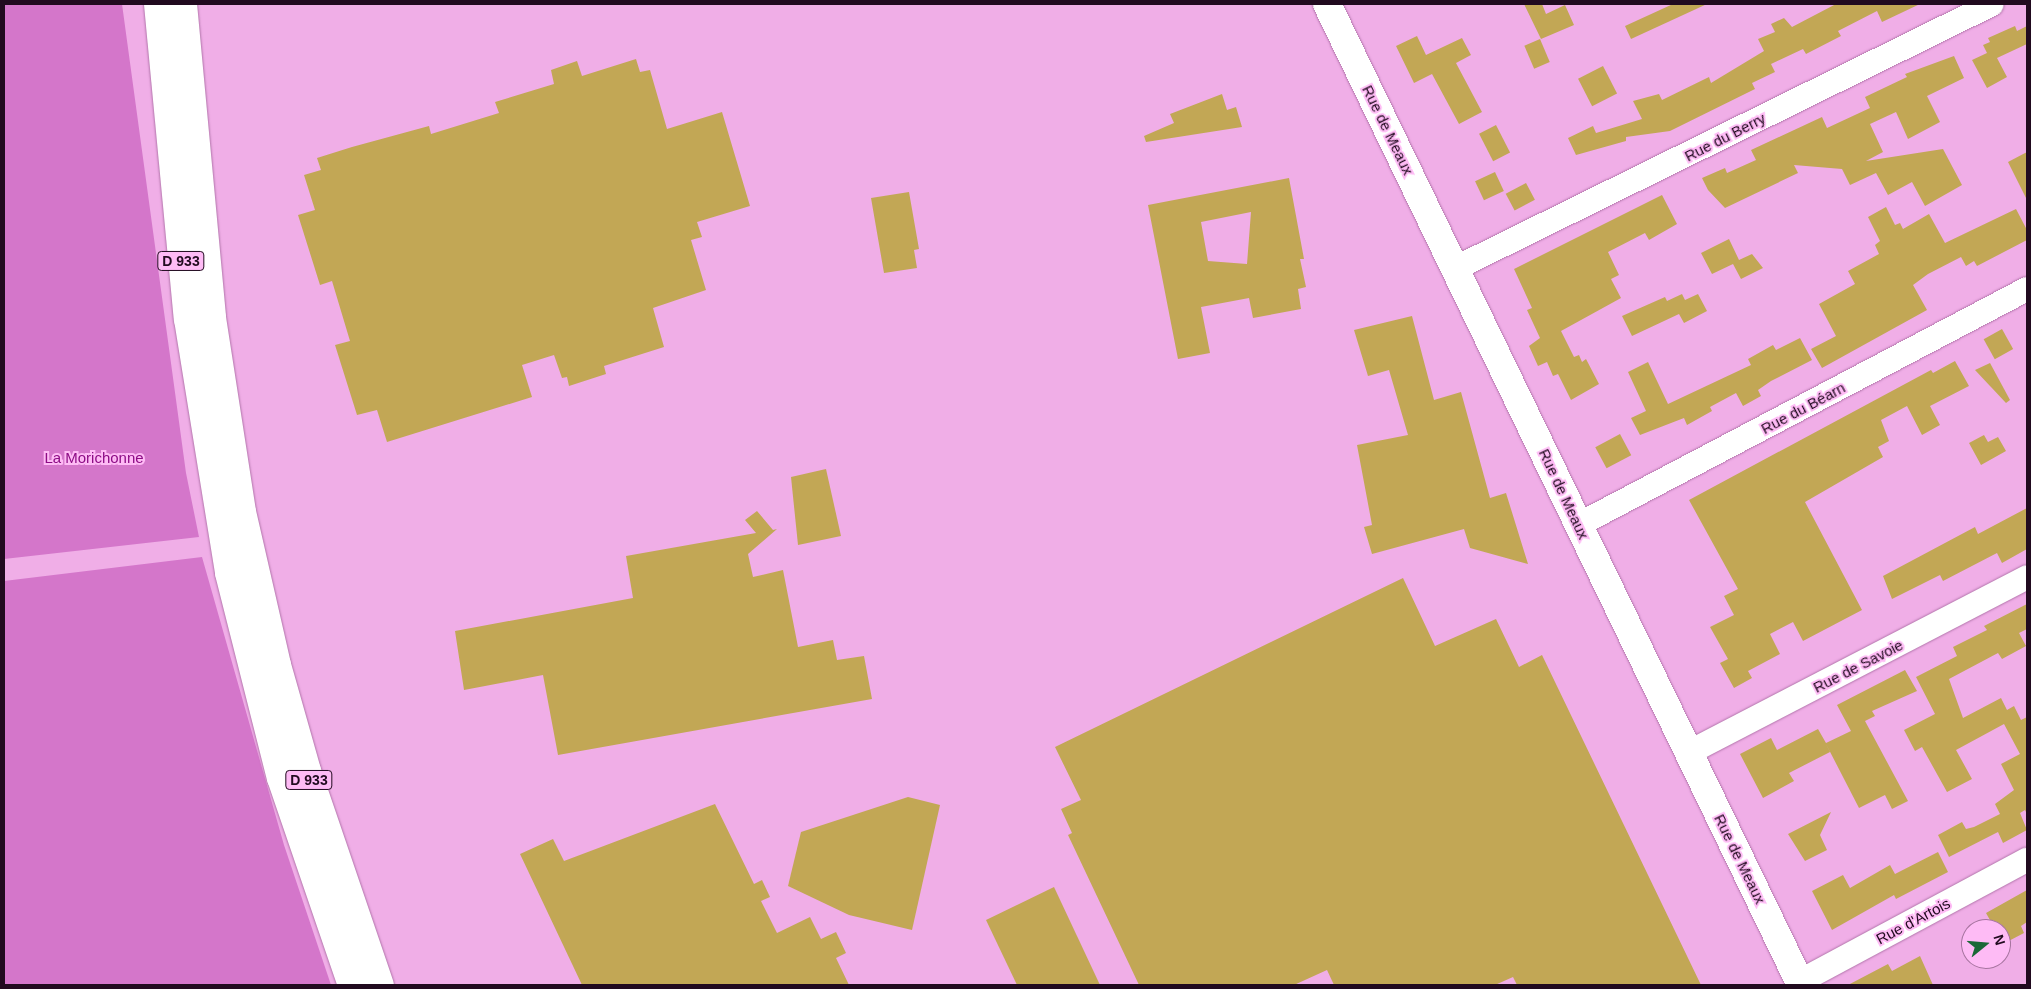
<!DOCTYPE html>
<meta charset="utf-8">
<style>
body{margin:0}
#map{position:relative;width:2031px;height:989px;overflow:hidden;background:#f0aee7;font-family:Helvetica,sans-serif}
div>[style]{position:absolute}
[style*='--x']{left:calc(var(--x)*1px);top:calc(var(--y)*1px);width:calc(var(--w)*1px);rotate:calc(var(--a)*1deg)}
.green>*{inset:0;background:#d476ca}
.building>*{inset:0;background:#c2a755;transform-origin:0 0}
.roads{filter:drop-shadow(0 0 1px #b275ab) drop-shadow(0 0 1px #b275ab)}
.minor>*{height:24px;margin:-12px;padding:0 12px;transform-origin:12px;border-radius:12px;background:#fff}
.major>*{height:28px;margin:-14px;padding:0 14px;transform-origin:14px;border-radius:14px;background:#fff}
.highway>*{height:28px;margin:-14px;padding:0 14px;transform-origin:14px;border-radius:14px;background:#fff}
span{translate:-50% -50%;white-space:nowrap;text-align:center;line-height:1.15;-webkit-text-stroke:4px #febbf5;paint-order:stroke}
.shield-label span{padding:1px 4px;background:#febbf5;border:1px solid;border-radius:4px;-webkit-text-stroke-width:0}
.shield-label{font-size:14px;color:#210a1f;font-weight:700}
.street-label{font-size:15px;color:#210a1f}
.park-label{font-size:15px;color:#8d0c85}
.frame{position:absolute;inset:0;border:5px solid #210a1f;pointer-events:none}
.north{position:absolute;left:1961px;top:919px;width:50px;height:50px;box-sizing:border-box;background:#febbf5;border:1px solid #a6749f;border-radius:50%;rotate:73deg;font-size:14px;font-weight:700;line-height:20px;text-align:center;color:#210a1f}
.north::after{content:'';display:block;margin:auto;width:18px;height:22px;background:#1b6837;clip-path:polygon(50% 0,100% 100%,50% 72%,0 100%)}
</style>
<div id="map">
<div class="green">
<i style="clip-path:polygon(4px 4px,122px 4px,186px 473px,199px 537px,4px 559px)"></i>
<i style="clip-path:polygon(202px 557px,284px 845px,331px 985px,4px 985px,4px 581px)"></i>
</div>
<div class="building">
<i style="clip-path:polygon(1524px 4px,1542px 4px,1546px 14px,1565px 5px,1574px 25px,1541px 39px)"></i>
<i style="clip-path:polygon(1673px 4px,1707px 4px,1631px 39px,1625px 26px)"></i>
<i style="clip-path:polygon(1836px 4px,1920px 4px,1882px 22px,1877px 11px,1838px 31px,1841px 36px,1806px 54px,1803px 49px,1771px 64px,1775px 72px,1752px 83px,1755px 89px,1670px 131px,1626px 137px,1626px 141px,1576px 155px,1568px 138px,1593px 126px,1596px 133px,1642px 119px,1633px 101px,1659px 94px,1662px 100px,1709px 77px,1711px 83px,1764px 51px,1758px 39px,1775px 32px,1771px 24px,1784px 18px,1792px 27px)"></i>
<i style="clip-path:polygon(2015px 26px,2017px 31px,2027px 26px,2027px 44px,1997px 58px,2007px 77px,1987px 88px,1972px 60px,1987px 53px,1983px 45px,1990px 42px,1988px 38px)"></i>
<i style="clip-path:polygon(1417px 36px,1426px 55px,1462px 38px,1471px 55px,1456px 63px,1482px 112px,1459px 124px,1432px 74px,1414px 83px,1396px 46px)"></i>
<i style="left:1540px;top:39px;width:25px;height:17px;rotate:67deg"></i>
<i style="clip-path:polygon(1954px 56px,1964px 78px,1927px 96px,1940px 122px,1908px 139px,1896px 112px,1870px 124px,1883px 152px,1866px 161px,1943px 149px,1962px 185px,1925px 206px,1912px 182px,1888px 195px,1876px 173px,1850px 185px,1842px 169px,1794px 165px,1798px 173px,1725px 208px,1708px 190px,1702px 178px,1725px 168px,1727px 173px,1756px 160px,1751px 150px,1822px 117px,1827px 128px,1870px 108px,1865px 97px,1907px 77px,1905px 74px)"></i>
<i style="clip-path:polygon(636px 59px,640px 72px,650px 70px,667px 129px,722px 112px,750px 206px,697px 222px,702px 237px,691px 240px,706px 290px,653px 308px,664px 347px,604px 366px,606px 374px,569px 386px,567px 377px,562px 378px,554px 355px,522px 365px,532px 397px,387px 442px,377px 410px,357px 415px,335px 345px,350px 341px,332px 281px,320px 285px,298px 215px,315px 210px,304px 175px,321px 170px,317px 158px,352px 147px,429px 126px,431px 134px,499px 113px,495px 102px,554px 84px,551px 70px,577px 61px,582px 76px)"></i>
<i style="left:1603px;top:66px;width:31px;height:28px;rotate:63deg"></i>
<i style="clip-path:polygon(1222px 94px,1227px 110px,1236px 107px,1242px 127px,1146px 142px,1144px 136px,1174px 123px,1170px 114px)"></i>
<i style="left:1496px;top:125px;width:31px;height:19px;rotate:63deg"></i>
<i style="clip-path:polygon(2027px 152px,2027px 200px,2008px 162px)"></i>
<i style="left:1495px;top:172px;width:21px;height:22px;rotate:65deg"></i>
<i style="clip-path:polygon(evenodd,1289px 178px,1304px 259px,1300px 259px,1306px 287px,1298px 289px,1301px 309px,1253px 318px,1249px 298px,1201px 307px,1210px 353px,1178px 359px,1148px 205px,1289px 178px,1251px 212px,1247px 264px,1208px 261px,1201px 222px,1251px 212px)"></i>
<i style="left:1526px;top:183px;width:19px;height:23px;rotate:62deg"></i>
<i style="clip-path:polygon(909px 192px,919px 249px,914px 250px,917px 268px,884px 273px,871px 198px)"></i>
<i style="clip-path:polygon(1662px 195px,1677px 224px,1649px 240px,1645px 233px,1608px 252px,1619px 275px,1611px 279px,1621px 298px,1561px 331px,1574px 357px,1579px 355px,1582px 362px,1586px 359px,1599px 384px,1571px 400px,1558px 374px,1553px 376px,1547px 362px,1538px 366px,1529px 346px,1540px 338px,1527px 310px,1532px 308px,1514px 269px)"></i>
<i style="clip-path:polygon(1886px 207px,1895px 225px,1900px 223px,1903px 229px,1929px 214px,1945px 243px,2016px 209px,2027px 230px,2027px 240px,1977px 266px,1974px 261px,1966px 266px,1961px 257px,1928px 274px,1913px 285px,1927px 310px,1822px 368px,1811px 349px,1836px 336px,1819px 304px,1855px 284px,1848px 271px,1879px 254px,1875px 245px,1880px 241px,1868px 217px)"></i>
<i style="clip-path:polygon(1729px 239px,1739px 260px,1752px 254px,1763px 268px,1741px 279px,1733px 264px,1712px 274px,1701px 253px)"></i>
<i style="clip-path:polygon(1682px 294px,1685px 300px,1698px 294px,1707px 311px,1684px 323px,1679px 314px,1632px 336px,1622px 316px,1665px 297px,1667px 301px)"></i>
<i style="clip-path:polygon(1412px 316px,1434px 400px,1461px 392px,1490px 498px,1506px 493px,1528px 564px,1470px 548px,1464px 529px,1372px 554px,1364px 527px,1372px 525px,1357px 445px,1408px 435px,1389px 370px,1368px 376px,1354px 330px)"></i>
<i style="left:2002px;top:329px;width:23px;height:21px;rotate:61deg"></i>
<i style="clip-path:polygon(1800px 338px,1812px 360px,1771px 381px,1758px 390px,1761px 396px,1743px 406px,1736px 393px,1710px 407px,1712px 411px,1687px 425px,1684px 418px,1640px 435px,1631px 418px,1646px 411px,1628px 372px,1648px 362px,1668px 404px,1751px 365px,1748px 359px,1773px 345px,1776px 350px)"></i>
<i style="clip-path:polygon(1955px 361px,1969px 386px,1930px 406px,1940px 425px,1922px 435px,1907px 406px,1881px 420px,1889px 441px,1878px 447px,1883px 457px,1805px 502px,1862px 610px,1803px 641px,1793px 622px,1770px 634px,1780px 654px,1748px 671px,1752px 678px,1734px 688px,1720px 663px,1728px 659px,1710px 627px,1734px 615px,1724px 596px,1738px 589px,1689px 500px,1931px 370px,1933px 373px)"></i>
<i style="clip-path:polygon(1990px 363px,2010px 400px,2006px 403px,1975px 370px)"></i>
<i style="left:1620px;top:434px;width:24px;height:28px;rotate:62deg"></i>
<i style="clip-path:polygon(1984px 435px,1988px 442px,1998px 437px,2006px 451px,1981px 465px,1969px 443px)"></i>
<i style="clip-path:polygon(826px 469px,841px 536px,798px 545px,791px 477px)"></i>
<i style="clip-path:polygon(2027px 508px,2027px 549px,2002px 563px,1997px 553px,1943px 581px,1940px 575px,1892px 599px,1883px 576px,1975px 527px,1978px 534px)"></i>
<i style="clip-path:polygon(757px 511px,773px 530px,777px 529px,748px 554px,753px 577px,783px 570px,798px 647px,833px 640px,837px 660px,864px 656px,872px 699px,558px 755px,543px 675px,464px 690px,455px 631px,633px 598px,626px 556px,756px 533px,745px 520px)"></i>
<i style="clip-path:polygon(1403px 578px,1435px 646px,1496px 619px,1519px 667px,1542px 655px,1701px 985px,1517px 985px,1513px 977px,1495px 985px,1334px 985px,1327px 970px,1294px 985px,1139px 985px,1068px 835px,1072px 833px,1061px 809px,1081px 800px,1055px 747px)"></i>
<i style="clip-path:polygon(2027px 604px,2027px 629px,2019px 633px,2026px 646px,2002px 659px,1998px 653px,1949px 679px,1963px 718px,2001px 698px,2007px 710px,2014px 706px,2021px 720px,2027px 717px,2027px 814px,2025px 810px,2020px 813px,2027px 830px,2003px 843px,1998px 832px,1949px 857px,1938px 835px,1962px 822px,1966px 829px,1974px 827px,2000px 814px,1995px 804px,2014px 790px,2001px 764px,2020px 754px,2004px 724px,1956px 750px,1972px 779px,1947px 792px,1922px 747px,1915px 751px,1904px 730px,1935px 714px,1916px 677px,1957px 656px,1953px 647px,1987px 630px,1984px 626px)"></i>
<i style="clip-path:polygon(1905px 670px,1917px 691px,1872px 711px,1875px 716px,1865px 721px,1908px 801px,1892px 809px,1885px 795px,1859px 808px,1826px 744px,1830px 752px,1789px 773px,1794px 781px,1763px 798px,1740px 754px,1771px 738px,1777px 750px,1818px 729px,1826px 743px,1851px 731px,1837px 705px)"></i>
<i style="clip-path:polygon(908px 797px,940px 805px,912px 930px,849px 915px,788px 886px,801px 832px)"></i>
<i style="clip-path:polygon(715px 804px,754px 884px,762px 880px,770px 897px,761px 901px,777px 933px,810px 917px,821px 939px,836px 932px,846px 953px,836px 958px,849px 985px,582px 985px,520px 854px,553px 839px,564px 861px)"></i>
<i style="clip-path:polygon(1831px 812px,1820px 835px,1827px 850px,1805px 861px,1788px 834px)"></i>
<i style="clip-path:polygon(1938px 852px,1948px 872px,1896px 899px,1894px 895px,1832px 930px,1812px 891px,1843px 875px,1850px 888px,1890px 865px,1895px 874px)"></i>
<i style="clip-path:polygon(1054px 887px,1100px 985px,1017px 985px,986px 920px)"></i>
<i style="clip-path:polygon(2027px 890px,2027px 922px,2021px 926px,2024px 933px,2001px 945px,2001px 929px,1995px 929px,1986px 913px)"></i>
<i style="clip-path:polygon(1920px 956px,1933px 985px,1848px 985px,1888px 964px,1892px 971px)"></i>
</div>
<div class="roads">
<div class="minor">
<i style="--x:1456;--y:268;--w:597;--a:-26.22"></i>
<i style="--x:1578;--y:525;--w:507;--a:-27.73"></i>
<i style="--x:1688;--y:753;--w:382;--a:-27.4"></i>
<i style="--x:1799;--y:982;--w:259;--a:-28.2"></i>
</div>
<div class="major">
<i style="--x:1327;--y:4;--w:1090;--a:64.21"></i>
</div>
<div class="highway">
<i style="--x:158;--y:4;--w:316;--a:84.6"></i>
<i style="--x:188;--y:319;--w:257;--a:80.8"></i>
<i style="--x:229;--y:573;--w:211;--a:75.8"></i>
<i style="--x:281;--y:778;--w:219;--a:71.1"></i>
<i style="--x:183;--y:4;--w:315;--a:84.7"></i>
<i style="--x:212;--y:318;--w:196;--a:81.2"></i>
<i style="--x:242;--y:512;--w:157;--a:77.1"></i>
<i style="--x:277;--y:665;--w:110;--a:74.2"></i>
<i style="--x:307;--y:771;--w:226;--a:71.2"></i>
</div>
</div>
<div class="shield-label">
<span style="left:181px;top:261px">D 933</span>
<span style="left:309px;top:780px">D 933</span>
</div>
<div class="street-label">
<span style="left:1388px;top:130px;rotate:64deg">Rue de Meaux</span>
<span style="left:1725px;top:137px;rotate:-27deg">Rue du Berry</span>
<span style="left:1803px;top:408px;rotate:-28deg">Rue du Béarn</span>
<span style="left:1564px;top:494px;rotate:65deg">Rue de Meaux</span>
<span style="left:1858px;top:666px;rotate:-27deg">Rue de Savoie</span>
<span style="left:1740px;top:859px;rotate:64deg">Rue de Meaux</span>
<span style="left:1913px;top:921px;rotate:-28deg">Rue d'Artois</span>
</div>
<div class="park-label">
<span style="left:94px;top:458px">La Morichonne</span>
</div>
<div class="frame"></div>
<div class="north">N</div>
</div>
